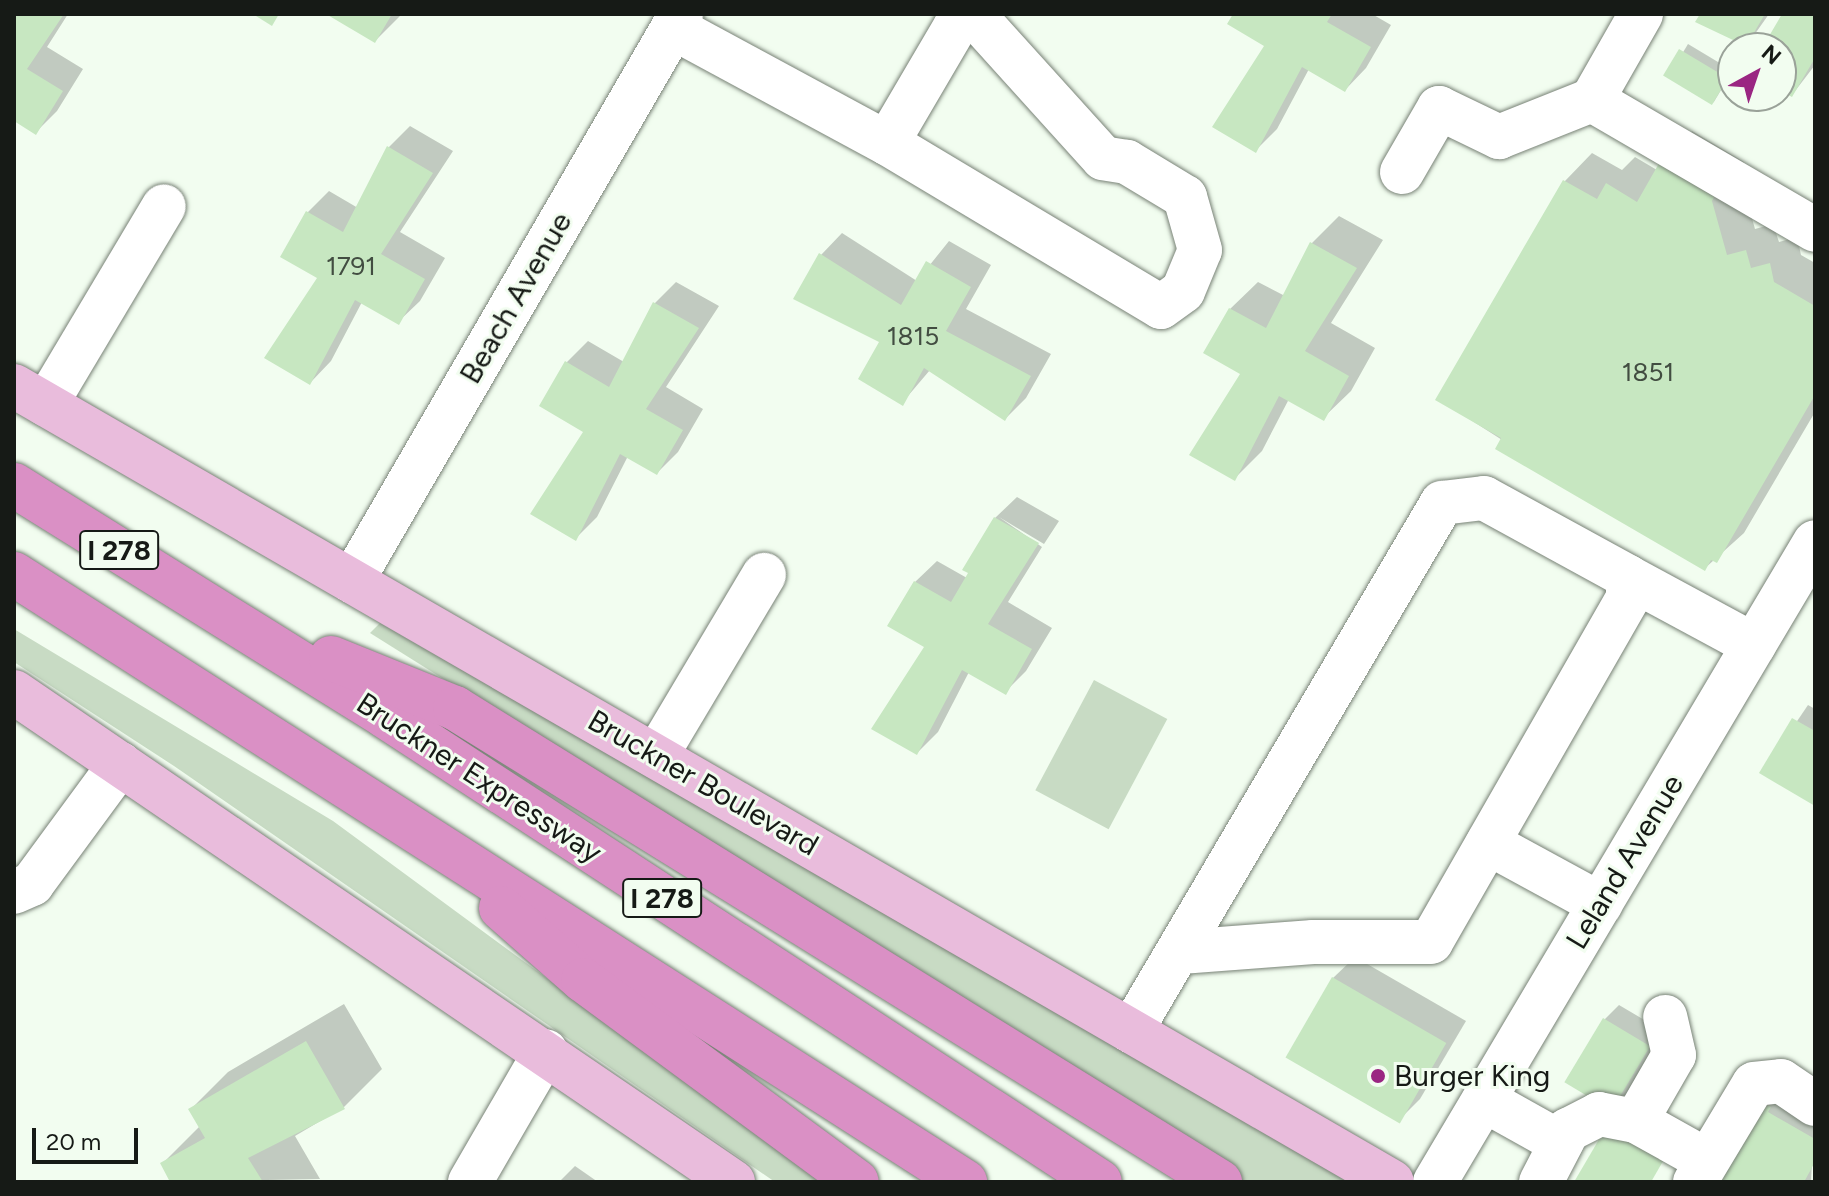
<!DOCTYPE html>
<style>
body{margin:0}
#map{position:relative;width:1829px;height:1196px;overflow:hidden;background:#f2fdf0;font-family:Figtree,sans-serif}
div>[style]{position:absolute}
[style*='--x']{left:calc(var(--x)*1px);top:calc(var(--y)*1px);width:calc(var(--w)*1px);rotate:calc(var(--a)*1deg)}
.green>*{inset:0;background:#c8dbc4;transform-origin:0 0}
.shadow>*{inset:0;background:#0003;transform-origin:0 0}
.building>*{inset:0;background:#c7e7c1;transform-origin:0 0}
.roads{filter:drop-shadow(0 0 2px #788276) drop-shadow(0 0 2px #788276)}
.minor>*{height:44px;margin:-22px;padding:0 22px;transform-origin:22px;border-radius:22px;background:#fff}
.major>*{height:44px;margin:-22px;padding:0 22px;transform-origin:22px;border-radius:22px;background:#e9bcdc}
.highway>*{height:44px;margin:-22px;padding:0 22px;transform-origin:22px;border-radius:22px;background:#da90c5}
.dots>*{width:22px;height:22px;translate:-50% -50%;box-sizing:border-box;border:4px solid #f2fdf0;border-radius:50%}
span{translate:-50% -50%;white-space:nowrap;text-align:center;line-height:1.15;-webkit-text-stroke:6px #f2fdf0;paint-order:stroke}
.number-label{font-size:26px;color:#424d41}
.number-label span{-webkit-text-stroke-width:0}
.shield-label span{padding:2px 6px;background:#f2fdf0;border:2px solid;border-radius:6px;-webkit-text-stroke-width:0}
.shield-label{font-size:28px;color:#161a16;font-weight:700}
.street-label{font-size:30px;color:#161a16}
.poi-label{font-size:30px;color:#161a16}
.left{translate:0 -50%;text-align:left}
.frame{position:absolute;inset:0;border:16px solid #161a16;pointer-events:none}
.north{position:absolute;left:1717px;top:32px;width:80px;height:80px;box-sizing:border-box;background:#f2fdf0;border:2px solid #9aa299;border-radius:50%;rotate:40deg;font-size:22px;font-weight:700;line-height:32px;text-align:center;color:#161a16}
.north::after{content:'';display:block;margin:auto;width:28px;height:36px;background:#9a2682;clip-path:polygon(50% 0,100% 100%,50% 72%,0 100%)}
.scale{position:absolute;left:32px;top:1128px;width:106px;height:36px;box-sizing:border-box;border:4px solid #161a16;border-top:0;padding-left:10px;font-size:24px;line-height:28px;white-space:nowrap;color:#161a16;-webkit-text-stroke:6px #f2fdf0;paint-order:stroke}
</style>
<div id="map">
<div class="green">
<i style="clip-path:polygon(380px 623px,1352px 1182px,1245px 1182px,370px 633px)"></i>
<i style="clip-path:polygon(14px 629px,333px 821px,824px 1182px,775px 1182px,174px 766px,14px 662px)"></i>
<i style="left:1094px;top:680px;width:83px;height:125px;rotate:28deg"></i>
</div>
<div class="shadow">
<i style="clip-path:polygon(14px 14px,68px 14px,47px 47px,83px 69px,57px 111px,36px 132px,14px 119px)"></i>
<i style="clip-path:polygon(333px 14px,402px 14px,375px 41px)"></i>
<i style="clip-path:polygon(1235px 14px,1372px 14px,1391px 25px,1366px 68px,1345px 90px,1309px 69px,1277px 129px,1256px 150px,1267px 45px)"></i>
<i style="clip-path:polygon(1702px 14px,1769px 14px,1745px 48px,1732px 46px,1736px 39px)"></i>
<i style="clip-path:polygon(1784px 14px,1815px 14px,1815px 65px,1792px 95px,1781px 88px,1781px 48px,1764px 48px)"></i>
<i style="left:1688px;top:44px;width:52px;height:37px;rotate:31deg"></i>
<i style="clip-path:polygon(410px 126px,453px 151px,400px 232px,445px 258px,420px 301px,398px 322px,362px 302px,331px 361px,310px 383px,320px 277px,307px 213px,329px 191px,358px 208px,389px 147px)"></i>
<i style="clip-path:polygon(1692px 131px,1744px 162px,1739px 172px,1755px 229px,1773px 224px,1779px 242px,1797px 237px,1801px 255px,1815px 263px,1815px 412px,1744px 533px,1704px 569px,1438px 399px,1565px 181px,1592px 153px,1622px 170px,1635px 157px,1657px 170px)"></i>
<i style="clip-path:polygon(1339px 216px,1383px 240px,1331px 323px,1375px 348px,1351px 391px,1323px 418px,1289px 399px,1262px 451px,1235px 478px,1243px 373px,1230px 309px,1258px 282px,1285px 296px,1312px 243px)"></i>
<i style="clip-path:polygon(842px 233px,917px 281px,949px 241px,991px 265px,966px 309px,1051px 354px,1026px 398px,1005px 419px,930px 370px,902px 403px,882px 341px,821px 255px)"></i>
<i style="clip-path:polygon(676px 282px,719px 306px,666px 387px,703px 409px,678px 452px,657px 473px,628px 456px,597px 517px,576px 538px,586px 431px,542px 405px,567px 362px,588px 341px,624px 362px,655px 303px)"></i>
<i style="clip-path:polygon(1017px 497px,1059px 521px,1044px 544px,999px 517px,1042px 547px,1008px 602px,1052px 628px,1026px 671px,1005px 692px,969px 672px,938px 732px,917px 753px,927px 647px,915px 582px,937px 561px,967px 578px,995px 518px)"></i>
<i style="clip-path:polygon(1808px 705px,1815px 709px,1815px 804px,1762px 773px)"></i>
<i style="clip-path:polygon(1355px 957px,1466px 1021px,1420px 1099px,1399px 1120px,1333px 978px)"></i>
<i style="clip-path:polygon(344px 1004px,382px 1069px,344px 1107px,295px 1136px,320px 1179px,173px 1182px,162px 1164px,200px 1126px,191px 1109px,228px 1072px)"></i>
<i style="clip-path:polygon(1619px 1005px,1663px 1031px,1627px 1093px,1613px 1107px,1604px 1020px)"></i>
<i style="clip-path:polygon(1752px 1096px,1815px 1106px,1811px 1182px,1705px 1182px)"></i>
<i style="clip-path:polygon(575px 1166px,598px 1182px,559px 1182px)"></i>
</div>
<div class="building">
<i style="clip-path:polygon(14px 14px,64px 14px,27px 69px,63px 91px,36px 135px,14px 121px)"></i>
<i style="clip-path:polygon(253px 14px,279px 14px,272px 26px)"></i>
<i style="clip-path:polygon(326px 14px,392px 14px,375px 43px)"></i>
<i style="clip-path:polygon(1233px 14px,1332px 14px,1327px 22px,1371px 47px,1345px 92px,1302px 67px,1256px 153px,1212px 127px,1264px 46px,1227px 24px)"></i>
<i style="clip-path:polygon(1700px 14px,1765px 14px,1745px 48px,1733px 49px,1733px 40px,1695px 22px)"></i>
<i style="clip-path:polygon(1782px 14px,1815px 14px,1815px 58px,1792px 97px,1781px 91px,1781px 48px,1762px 48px)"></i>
<i style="left:1679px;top:49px;width:57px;height:31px;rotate:31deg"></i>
<i style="clip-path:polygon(387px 146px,433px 173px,381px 254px,425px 279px,399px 325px,355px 300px,310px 385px,264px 358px,317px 278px,280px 257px,306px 211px,343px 232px)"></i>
<i style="clip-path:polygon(1662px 158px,1718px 190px,1712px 201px,1727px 255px,1746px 250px,1751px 268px,1770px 263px,1774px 282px,1815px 306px,1815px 395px,1717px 563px,1711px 560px,1705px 571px,1495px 449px,1501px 438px,1435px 400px,1563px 180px,1597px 199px,1606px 183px,1637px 202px)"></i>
<i style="clip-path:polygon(1310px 242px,1357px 268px,1305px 351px,1349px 376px,1324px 421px,1279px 396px,1235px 481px,1189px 455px,1240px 374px,1203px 353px,1229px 308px,1266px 328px)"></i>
<i style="clip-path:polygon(819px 253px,901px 305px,926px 261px,971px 287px,946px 331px,1031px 376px,1005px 421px,924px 368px,903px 406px,858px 379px,879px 342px,793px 299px)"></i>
<i style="clip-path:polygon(653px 302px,699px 328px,646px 409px,683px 430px,657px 475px,620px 454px,576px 541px,530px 514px,583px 432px,539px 406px,565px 361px,609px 387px)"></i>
<i style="clip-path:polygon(994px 517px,1039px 543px,988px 624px,1032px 649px,1006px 695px,962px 670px,917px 755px,871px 729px,924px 647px,887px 626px,914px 581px,951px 602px,968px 573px,962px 570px)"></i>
<i style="clip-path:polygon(1792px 718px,1815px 731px,1815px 806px,1759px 773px)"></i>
<i style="left:1332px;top:977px;width:132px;height:93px;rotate:30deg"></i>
<i style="left:1603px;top:1018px;width:55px;height:75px;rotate:31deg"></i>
<i style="clip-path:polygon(306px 1041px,345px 1109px,248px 1158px,263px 1182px,170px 1182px,160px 1163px,205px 1138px,188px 1109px)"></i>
<i style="clip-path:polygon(1750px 1095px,1771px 1107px,1768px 1112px,1815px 1139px,1815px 1162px,1804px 1182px,1700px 1182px)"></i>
<i style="clip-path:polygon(1608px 1124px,1666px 1156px,1651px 1182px,1574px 1182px)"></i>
</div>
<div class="roads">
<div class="minor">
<i style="--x:674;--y:28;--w:242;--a:28.4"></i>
<i style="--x:887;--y:143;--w:319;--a:30.9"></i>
<i style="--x:1161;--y:307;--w:27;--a:-36"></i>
<i style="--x:1183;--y:291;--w:44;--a:-67.5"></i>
<i style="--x:1200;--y:250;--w:55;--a:-105.8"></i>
<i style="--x:1185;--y:197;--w:68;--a:-148.9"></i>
<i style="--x:1127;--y:162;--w:24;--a:-171"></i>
<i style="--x:1103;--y:158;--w:194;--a:-132.1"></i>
<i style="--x:1592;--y:100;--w:258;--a:30.2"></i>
<i style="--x:1592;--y:100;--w:99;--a:-60.3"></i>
<i style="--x:887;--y:143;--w:134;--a:-59.6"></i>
<i style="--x:955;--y:27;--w:20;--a:-41"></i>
<i style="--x:1402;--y:172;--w:74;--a:-60"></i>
<i style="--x:1439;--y:108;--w:67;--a:25.8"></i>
<i style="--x:1499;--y:137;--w:100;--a:-21.7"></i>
<i style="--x:46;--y:404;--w:230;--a:-59.2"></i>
<i style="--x:1628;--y:577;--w:143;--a:28.4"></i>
<i style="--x:352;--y:581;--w:656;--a:-59.88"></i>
<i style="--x:656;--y:756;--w:211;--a:-59.2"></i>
<i style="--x:1488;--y:843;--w:128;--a:28.6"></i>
<i style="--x:14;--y:892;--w:20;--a:-24"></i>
<i style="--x:32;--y:884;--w:149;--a:-53.7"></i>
<i style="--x:1131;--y:1031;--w:613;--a:-59.5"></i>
<i style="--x:1442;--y:503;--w:42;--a:-6.8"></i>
<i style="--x:1484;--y:498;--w:164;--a:28.7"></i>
<i style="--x:1628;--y:577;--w:21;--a:90"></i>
<i style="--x:1628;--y:598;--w:396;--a:119.8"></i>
<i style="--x:1431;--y:942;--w:118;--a:180"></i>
<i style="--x:1313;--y:942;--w:133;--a:175.7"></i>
<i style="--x:1484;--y:1100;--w:88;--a:29.2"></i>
<i style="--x:1636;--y:1121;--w:76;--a:-60.1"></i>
<i style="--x:1674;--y:1055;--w:39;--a:-103"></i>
<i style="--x:470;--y:1182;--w:151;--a:-59.9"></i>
<i style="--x:1435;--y:1182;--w:744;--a:-59.3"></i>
<i style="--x:1541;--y:1182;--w:59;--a:-62.6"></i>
<i style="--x:1568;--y:1130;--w:35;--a:-27"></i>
<i style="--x:1599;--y:1114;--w:38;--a:11"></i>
<i style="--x:1636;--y:1121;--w:60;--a:29.1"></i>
<i style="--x:1695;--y:1182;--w:114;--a:-59"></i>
<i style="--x:1754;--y:1084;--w:27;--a:-6"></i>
<i style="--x:1781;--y:1081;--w:41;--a:34.1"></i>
</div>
<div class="major">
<i style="--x:14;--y:386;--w:1591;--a:30.01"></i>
<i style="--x:14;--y:692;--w:870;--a:34.27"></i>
</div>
<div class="highway">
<i style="--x:14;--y:485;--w:437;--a:31.9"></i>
<i style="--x:385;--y:716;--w:853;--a:33.09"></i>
<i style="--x:14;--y:574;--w:1129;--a:32.59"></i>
<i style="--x:331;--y:658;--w:134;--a:22"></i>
<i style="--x:455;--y:708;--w:900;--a:31.78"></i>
<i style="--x:501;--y:908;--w:109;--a:41.3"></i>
<i style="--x:583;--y:980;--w:340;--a:36.4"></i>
</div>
</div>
<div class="dots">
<i style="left:1378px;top:1076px;background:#9a2682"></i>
</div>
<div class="number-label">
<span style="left:351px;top:267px">1791</span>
<span style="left:913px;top:337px">1815</span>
<span style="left:1648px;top:373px">1851</span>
</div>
<div class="shield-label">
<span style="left:119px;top:550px">I 278</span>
<span style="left:662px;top:898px">I 278</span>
</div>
<div class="street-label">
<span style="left:516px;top:298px;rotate:-60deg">Beach Avenue</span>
<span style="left:479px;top:778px;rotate:33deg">Bruckner Expressway</span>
<span style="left:703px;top:783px;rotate:30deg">Bruckner Boulevard</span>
<span style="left:1625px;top:862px;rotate:-59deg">Leland Avenue</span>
</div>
<div class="poi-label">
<span class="left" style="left:1394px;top:1076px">Burger King</span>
</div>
<div class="frame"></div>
<div class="north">N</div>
<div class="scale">20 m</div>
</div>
